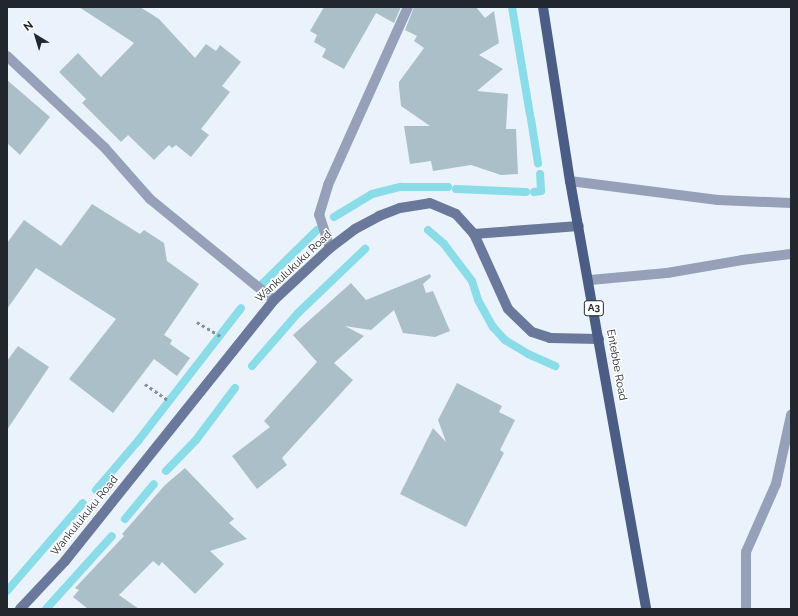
<!DOCTYPE html>
<style>
body{margin:0}
#map{position:relative;width:798px;height:616px;overflow:hidden;background:#eaf3fc;font-family:Raleway,sans-serif}
div>[style]{position:absolute}
[style*='--x']{left:calc(var(--x)*1px);top:calc(var(--y)*1px);width:calc(var(--w)*1px);rotate:calc(var(--a)*1deg)}
.stream>*{height:8px;margin:-4px;padding:0 4px;transform-origin:4px;border-radius:4px;background:#89dce8}
.building>*{inset:0;background:#abbfc8}
.path>*{height:2.5px;margin-top:-1.25px;transform-origin:0;background:repeating-linear-gradient(90deg,#888f96 0 3px,transparent 0 6px)}
.service>*{height:10px;margin:-5px;padding:0 5px;transform-origin:5px;border-radius:5px;background:#96a0b8}
.minor>*{height:10px;margin:-5px;padding:0 5px;transform-origin:5px;border-radius:5px;background:#96a0b8}
.secondary>*{height:10px;margin:-5px;padding:0 5px;transform-origin:5px;border-radius:5px;background:#6a799b}
.primary>*{height:10px;margin:-5px;padding:0 5px;transform-origin:5px;border-radius:5px;background:#4b5c85}
span{translate:-50% -50%;white-space:nowrap;text-align:center;line-height:1.15;-webkit-text-stroke:3px #fff;paint-order:stroke}
.shield-label span{padding:1px 3px;background:#fff;border:1px solid;border-radius:3px;-webkit-text-stroke-width:0}
.shield-label{font-size:10px;color:#22272d;font-weight:700}
.street-label{font-size:11px;color:#22272d}
.frame{position:absolute;inset:0;border:8px solid #22272d;pointer-events:none}
.north{position:absolute;left:16px;top:16px;width:40px;height:40px;-webkit-text-stroke:3px #fff;paint-order:stroke;rotate:322deg;font-size:11px;font-weight:700;line-height:16px;text-align:center;color:#22272d}
.north::after{content:'';display:block;margin:auto;width:14px;height:18px;background:#22272d;clip-path:polygon(50% 0,100% 100%,50% 72%,0 100%)}
</style>
<div id="map">
<div class="stream">
<i style="--x:512;--y:7;--w:109;--a:80.5"></i>
<i style="--x:531;--y:119;--w:45;--a:81"></i>
<i style="--x:456;--y:189;--w:70;--a:2.5"></i>
<i style="--x:534;--y:192;--w:7;--a:-8"></i>
<i style="--x:541;--y:191;--w:17;--a:-93"></i>
<i style="--x:334;--y:217;--w:44;--a:-31.2"></i>
<i style="--x:372;--y:194;--w:30;--a:-14"></i>
<i style="--x:401;--y:187;--w:47;--a:0"></i>
<i style="--x:428;--y:230;--w:21;--a:41"></i>
<i style="--x:444;--y:244;--w:46;--a:52.9"></i>
<i style="--x:472;--y:281;--w:20;--a:72"></i>
<i style="--x:478;--y:300;--w:31;--a:61"></i>
<i style="--x:493;--y:327;--w:18;--a:47"></i>
<i style="--x:505;--y:340;--w:27;--a:31"></i>
<i style="--x:528;--y:354;--w:30;--a:24"></i>
<i style="--x:262;--y:284;--w:77;--a:-44.5"></i>
<i style="--x:252;--y:366;--w:70;--a:-49"></i>
<i style="--x:298;--y:313;--w:93;--a:-43.7"></i>
<i style="--x:166;--y:471;--w:43;--a:-45.9"></i>
<i style="--x:196;--y:440;--w:65;--a:-53.1"></i>
<i style="--x:96;--y:490;--w:65;--a:-49.4"></i>
<i style="--x:138;--y:441;--w:168;--a:-52.2"></i>
<i style="--x:125;--y:519;--w:45;--a:-50.4"></i>
<i style="--x:7;--y:591;--w:116;--a:-49.2"></i>
<i style="--x:46;--y:609;--w:98;--a:-47.9"></i>
</div>
<div class="building">
<i style="clip-path:polygon(79px 7px,140px 7px,159px 19px,195px 58px,206px 44px,216px 51px,220px 45px,241px 62px,222px 86px,230px 92px,201px 129px,209px 135px,191px 157px,176px 145px,172px 148px,169px 145px,154px 160px,128px 135px,121px 142px,82px 103px,86px 99px,59px 72px,78px 53px,101px 77px,134px 43px)"></i>
<i style="clip-path:polygon(324px 7px,401px 7px,394px 23px,376px 13px,344px 69px,322px 57px,326px 49px,314px 42px,317px 35px,310px 31px)"></i>
<i style="clip-path:polygon(414px 7px,476px 7px,485px 18px,494px 11px,499px 43px,479px 55px,503px 69px,477px 91px,508px 94px,506px 129px,516px 129px,518px 174px,501px 175px,471px 165px,433px 171px,431px 161px,410px 164px,404px 126px,430px 126px,401px 106px,399px 87px,399px 82px,424px 48px,414px 41px,417px 36px,405px 30px)"></i>
<i style="clip-path:polygon(7px 80px,50px 117px,20px 155px,7px 143px)"></i>
<i style="clip-path:polygon(92px 204px,140px 234px,144px 230px,164px 243px,167px 261px,199px 284px,164px 335px,172px 340px,170px 344px,190px 358px,177px 376px,154px 359px,113px 413px,69px 379px,116px 319px,36px 268px,7px 309px,7px 243px,24px 220px,61px 246px)"></i>
<i style="clip-path:polygon(430px 274px,431px 277px,423px 284px,426px 293px,433px 291px,450px 331px,435px 337px,403px 333px,394px 310px,371px 330px,345px 326px,364px 336px,334px 363px,353px 380px,282px 458px,287px 465px,257px 489px,232px 456px,270px 427px,264px 421px,317px 362px,293px 335px,351px 283px,366px 300px)"></i>
<i style="clip-path:polygon(18px 346px,49px 367px,7px 430px,7px 361px)"></i>
<i style="clip-path:polygon(457px 383px,502px 406px,499px 412px,515px 420px,500px 450px,504px 453px,466px 527px,400px 494px,433px 428px,446px 442px,438px 420px)"></i>
<i style="clip-path:polygon(185px 468px,234px 519px,229px 523px,247px 539px,210px 551px,224px 564px,195px 594px,162px 562px,159px 566px,153px 561px,119px 595px,139px 609px,88px 609px,73px 597px,79px 590px,75px 588px,124px 536px,122px 534px,165px 485px)"></i>
</div>
<div class="path">
<i style="--x:197;--y:322;--w:29;--a:31"></i>
<i style="--x:145;--y:384;--w:29;--a:35"></i>
</div>
<div class="service">
<i style="--x:570;--y:181;--w:149;--a:7.3"></i>
<i style="--x:718;--y:200;--w:73;--a:2.4"></i>
<i style="--x:746;--y:609;--w:57;--a:-90"></i>
<i style="--x:746;--y:552;--w:74;--a:-66.2"></i>
<i style="--x:776;--y:484;--w:71;--a:-77.7"></i>
</div>
<div class="minor">
<i style="--x:7;--y:56;--w:134;--a:43.2"></i>
<i style="--x:105;--y:148;--w:68;--a:48.6"></i>
<i style="--x:150;--y:199;--w:160;--a:39.2"></i>
<i style="--x:330;--y:248;--w:35;--a:-108"></i>
<i style="--x:319;--y:215;--w:31;--a:-73"></i>
<i style="--x:328;--y:185;--w:195;--a:-65.8"></i>
<i style="--x:590;--y:280;--w:77;--a:-5.2"></i>
<i style="--x:667;--y:273;--w:76;--a:-9.8"></i>
<i style="--x:742;--y:260;--w:49;--a:-7"></i>
</div>
<div class="secondary">
<i style="--x:474;--y:234;--w:105;--a:-4.4"></i>
<i style="--x:20;--y:609;--w:66;--a:-46.8"></i>
<i style="--x:65;--y:561;--w:334;--a:-51.3"></i>
<i style="--x:274;--y:300;--w:76;--a:-42.9"></i>
<i style="--x:330;--y:248;--w:31;--a:-37"></i>
<i style="--x:355;--y:229;--w:27;--a:-28"></i>
<i style="--x:379;--y:216;--w:22;--a:-21"></i>
<i style="--x:400;--y:208;--w:30;--a:-9"></i>
<i style="--x:430;--y:203;--w:28;--a:23"></i>
<i style="--x:456;--y:214;--w:27;--a:48"></i>
<i style="--x:474;--y:234;--w:82;--a:65.6"></i>
<i style="--x:508;--y:309;--w:33;--a:44"></i>
<i style="--x:532;--y:332;--w:19;--a:18"></i>
<i style="--x:550;--y:338;--w:49;--a:1.2"></i>
</div>
<div class="primary">
<i style="--x:543;--y:7;--w:176;--a:81.2"></i>
<i style="--x:570;--y:181;--w:435;--a:79.9"></i>
</div>
<div class="shield-label">
<span style="left:594px;top:308px">A3</span>
</div>
<div class="street-label">
<span style="left:294px;top:267px;rotate:-43deg">Wankulukuku Road</span>
<span style="left:616px;top:365px;rotate:80deg">Entebbe Road</span>
<span style="left:85px;top:516px;rotate:-51deg">Wankulukuku Road</span>
</div>
<div class="frame"></div>
<div class="north">N</div>
</div>
